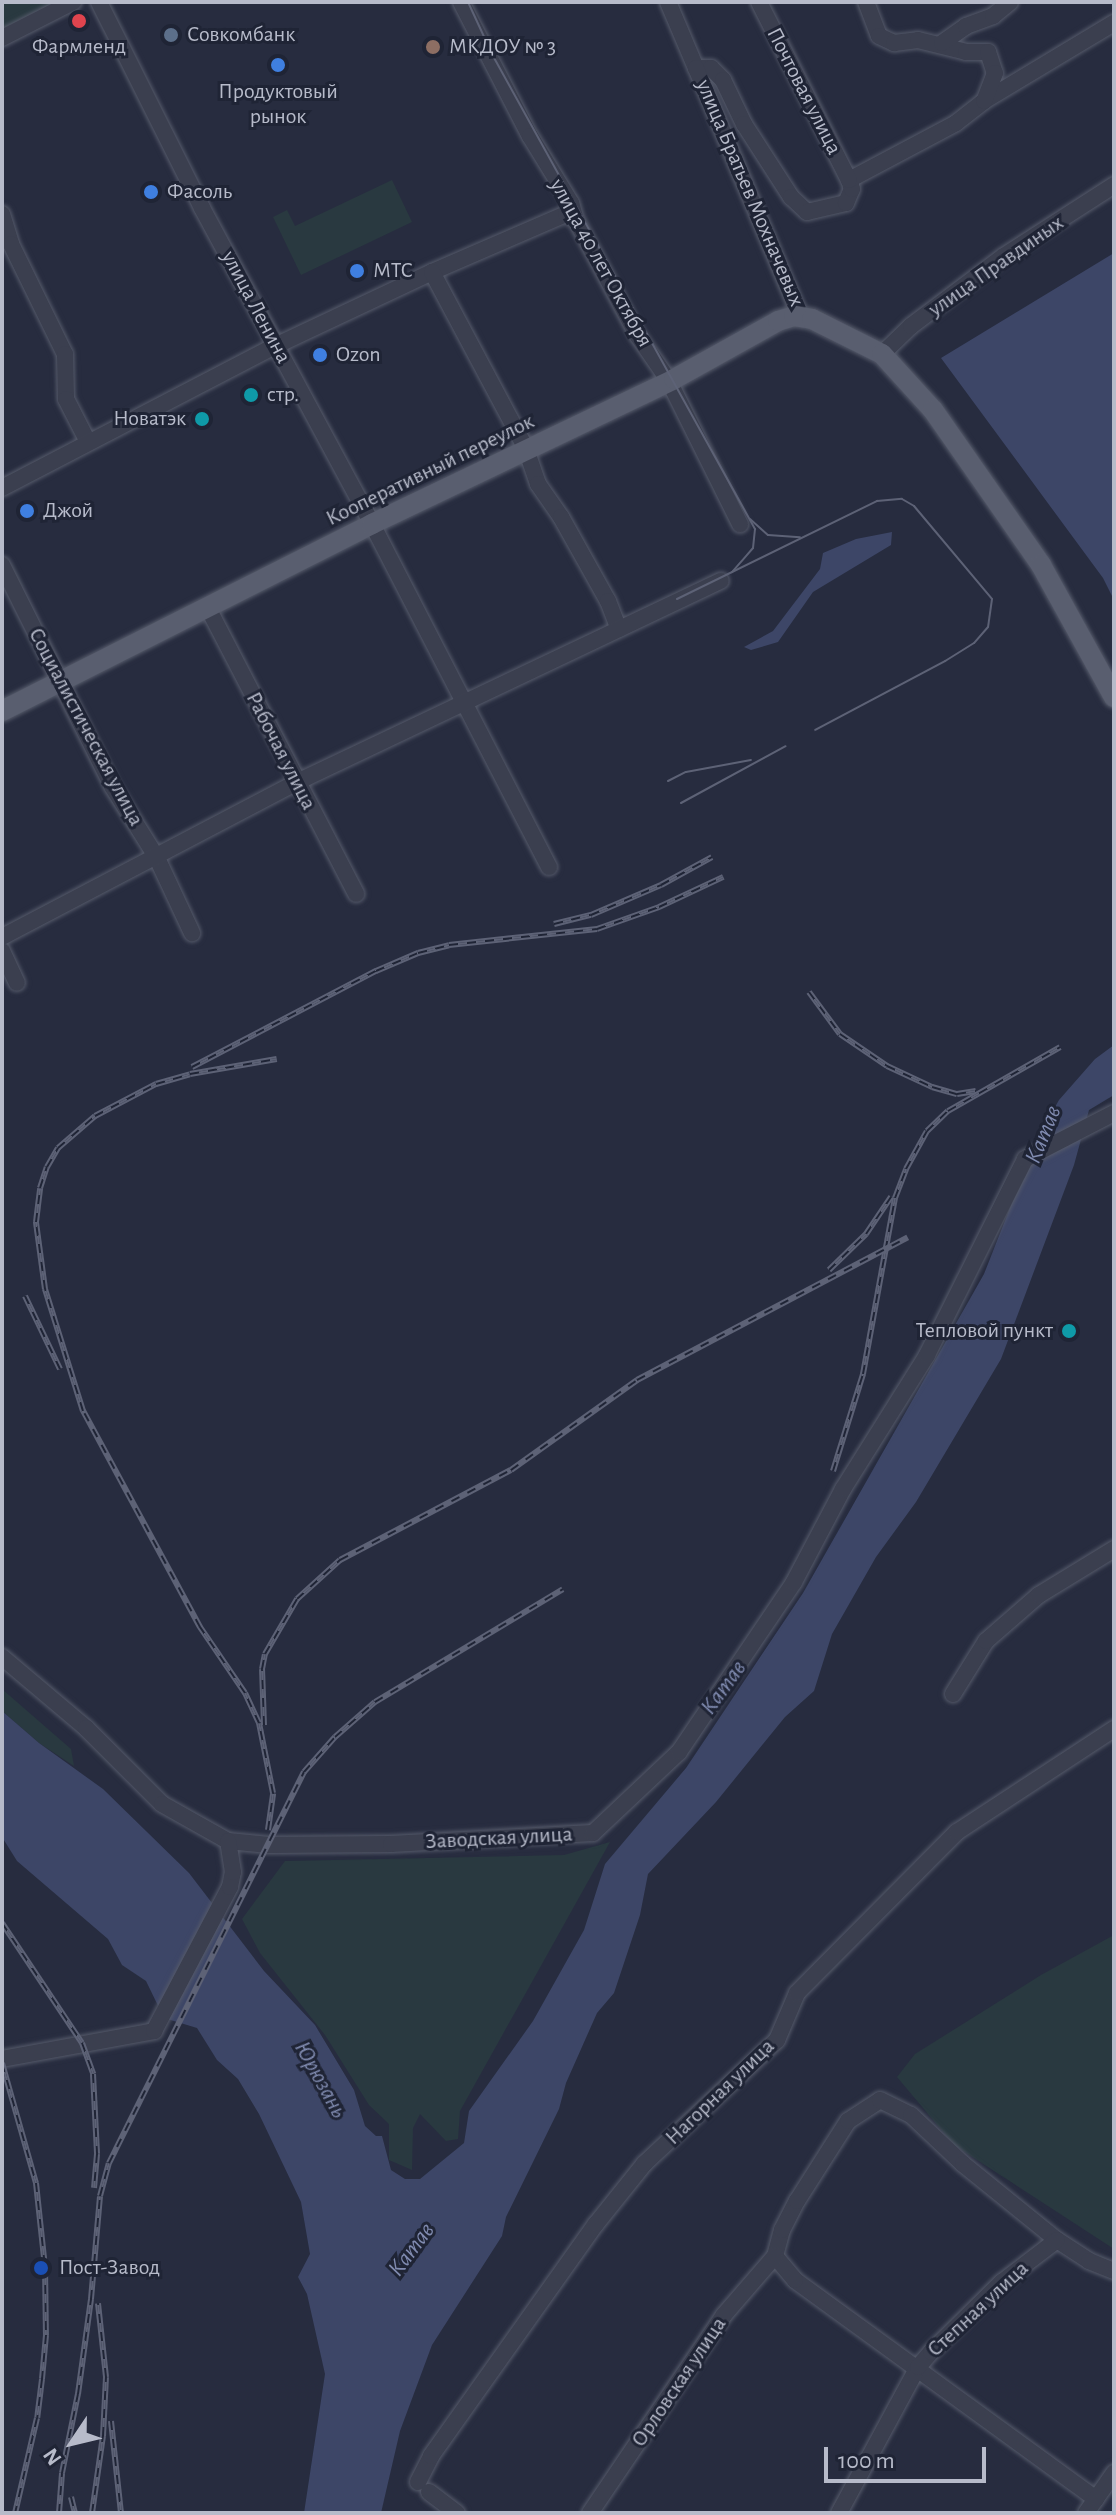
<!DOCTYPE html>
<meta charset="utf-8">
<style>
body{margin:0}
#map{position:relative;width:1116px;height:2515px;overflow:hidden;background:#272c3f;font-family:"Alegreya Sans",sans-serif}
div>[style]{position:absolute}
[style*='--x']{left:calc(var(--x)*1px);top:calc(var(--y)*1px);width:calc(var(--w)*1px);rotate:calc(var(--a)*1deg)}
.green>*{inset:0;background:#293940}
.water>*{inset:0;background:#3d4667}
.roads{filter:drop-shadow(0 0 2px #555a6a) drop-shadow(0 0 2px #555a6a)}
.minor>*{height:16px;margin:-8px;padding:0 8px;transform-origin:8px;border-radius:8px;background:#3b3f4f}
.major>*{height:20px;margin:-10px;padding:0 10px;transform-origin:10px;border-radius:10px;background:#595e6f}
.tram>*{height:2px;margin:-1px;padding:0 1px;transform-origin:1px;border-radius:1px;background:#5d6276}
.rail>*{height:6px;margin-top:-3px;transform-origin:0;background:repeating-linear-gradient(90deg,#1f2435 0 9px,#5d6276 0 18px);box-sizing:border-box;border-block:2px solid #5d6276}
.dots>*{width:22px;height:22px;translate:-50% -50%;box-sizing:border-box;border:4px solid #1f2435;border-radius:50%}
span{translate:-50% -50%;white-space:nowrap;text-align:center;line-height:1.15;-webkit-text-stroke:6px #1f2435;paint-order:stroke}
.poi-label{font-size:22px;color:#b7bbca}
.left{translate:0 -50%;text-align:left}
.right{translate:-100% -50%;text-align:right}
.street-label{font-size:22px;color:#b7bbca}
.water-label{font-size:24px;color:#808bb0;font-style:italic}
.frame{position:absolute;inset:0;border:4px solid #b7bbca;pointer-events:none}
.north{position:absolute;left:32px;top:2403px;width:80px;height:80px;-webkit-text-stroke:6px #1f2435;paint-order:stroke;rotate:235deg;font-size:22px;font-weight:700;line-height:32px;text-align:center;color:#b7bbca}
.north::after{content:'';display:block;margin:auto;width:28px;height:36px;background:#b7bbca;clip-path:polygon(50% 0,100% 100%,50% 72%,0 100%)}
.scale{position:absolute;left:824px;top:2447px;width:162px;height:36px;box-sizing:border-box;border:4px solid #b7bbca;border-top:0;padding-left:10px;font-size:24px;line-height:28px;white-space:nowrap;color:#b7bbca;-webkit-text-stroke:6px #1f2435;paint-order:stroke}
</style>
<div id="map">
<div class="green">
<i style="clip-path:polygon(2px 2px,55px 2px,2px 29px)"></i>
<i style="clip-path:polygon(392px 180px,412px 222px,301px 275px,273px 217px,287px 210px,295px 226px)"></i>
<i style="clip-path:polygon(2px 1689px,71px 1749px,74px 1766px,39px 1743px,2px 1711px)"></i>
<i style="clip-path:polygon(610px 1842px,460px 2111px,458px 2139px,446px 2141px,420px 2114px,413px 2128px,412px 2170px,389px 2160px,389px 2124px,369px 2105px,325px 2035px,260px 1953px,242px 1919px,285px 1861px,564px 1855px)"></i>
<i style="clip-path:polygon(1114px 1935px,1114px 2249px,954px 2145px,897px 2077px,915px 2054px,1041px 1975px)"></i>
</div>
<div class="water">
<i style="clip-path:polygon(1114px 253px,1114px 600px,1103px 578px,941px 358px)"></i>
<i style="clip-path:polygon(892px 532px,891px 545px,813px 592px,778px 642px,751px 650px,744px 647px,773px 631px,820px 569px,823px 553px,856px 539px)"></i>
<i style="clip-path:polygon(1114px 1045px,1114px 1095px,1089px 1110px,1074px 1165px,1001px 1359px,916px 1502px,876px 1557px,832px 1634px,814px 1691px,785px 1717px,716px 1802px,648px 1874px,640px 1915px,614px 1993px,597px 2013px,566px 2083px,559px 2109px,506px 2217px,502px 2236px,432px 2345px,400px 2431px,381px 2513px,304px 2513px,325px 2374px,307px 2294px,298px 2277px,310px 2254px,301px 2202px,259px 2114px,238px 2079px,217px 2060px,197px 2028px,164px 2018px,146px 1981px,122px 1965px,108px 1939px,17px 1861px,2px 1837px,2px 1711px,39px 1743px,103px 1789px,189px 1873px,264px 1971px,315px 2025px,354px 2090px,365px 2126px,376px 2136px,382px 2136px,391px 2170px,405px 2179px,420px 2179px,464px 2143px,469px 2111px,533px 2021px,584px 1930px,605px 1864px,686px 1768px,803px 1593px,984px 1274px,1037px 1139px,1059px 1100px,1095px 1059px)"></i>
</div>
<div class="roads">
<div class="minor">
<i style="--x:99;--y:2;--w:230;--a:63.4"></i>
<i style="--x:202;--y:208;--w:359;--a:61.7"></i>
<i style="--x:372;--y:524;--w:386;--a:62.7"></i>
<i style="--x:461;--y:2;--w:151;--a:62.8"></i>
<i style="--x:530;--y:136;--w:79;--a:58.5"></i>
<i style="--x:571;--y:203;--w:18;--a:74"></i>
<i style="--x:576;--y:220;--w:132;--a:61.9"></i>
<i style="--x:638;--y:336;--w:55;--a:55.4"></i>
<i style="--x:669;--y:381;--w:160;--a:63.6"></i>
<i style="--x:668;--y:2;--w:72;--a:67"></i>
<i style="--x:696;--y:68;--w:15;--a:0"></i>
<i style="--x:711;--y:68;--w:17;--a:45"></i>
<i style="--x:723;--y:80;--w:49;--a:64.5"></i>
<i style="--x:744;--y:124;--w:87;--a:57.2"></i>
<i style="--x:791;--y:197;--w:22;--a:43"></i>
<i style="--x:807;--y:212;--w:40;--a:-13"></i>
<i style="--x:846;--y:203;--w:15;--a:-67"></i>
<i style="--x:852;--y:189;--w:9;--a:-108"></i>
<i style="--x:849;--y:180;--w:121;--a:-28"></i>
<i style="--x:956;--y:123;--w:36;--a:-38"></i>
<i style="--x:984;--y:101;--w:152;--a:-31"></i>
<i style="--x:759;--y:2;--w:199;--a:63.2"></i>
<i style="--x:866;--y:2;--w:36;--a:69"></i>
<i style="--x:879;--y:36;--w:17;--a:25"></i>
<i style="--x:894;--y:43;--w:24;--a:-7"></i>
<i style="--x:918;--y:40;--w:49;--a:14"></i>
<i style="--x:966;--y:52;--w:22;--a:0"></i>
<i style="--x:988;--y:52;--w:22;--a:72"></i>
<i style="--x:995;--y:73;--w:30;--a:111"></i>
<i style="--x:2;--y:38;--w:80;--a:-26.9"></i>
<i style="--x:942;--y:43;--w:29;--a:-35"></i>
<i style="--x:966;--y:26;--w:29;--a:-20"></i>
<i style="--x:993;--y:16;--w:22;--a:-39"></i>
<i style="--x:696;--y:68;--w:271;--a:67.2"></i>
<i style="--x:2;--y:214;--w:31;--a:73"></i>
<i style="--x:11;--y:244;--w:123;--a:63.9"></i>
<i style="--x:65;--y:354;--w:45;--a:88.7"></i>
<i style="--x:66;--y:399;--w:48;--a:62.9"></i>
<i style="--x:432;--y:272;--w:146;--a:-23.4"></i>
<i style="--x:566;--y:214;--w:12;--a:31"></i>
<i style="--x:882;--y:354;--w:40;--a:-44"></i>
<i style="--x:911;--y:326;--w:116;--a:-37"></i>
<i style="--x:1004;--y:256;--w:131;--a:-32.8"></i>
<i style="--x:2;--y:488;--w:310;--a:-27.5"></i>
<i style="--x:277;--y:345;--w:171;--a:-25.2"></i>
<i style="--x:432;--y:272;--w:200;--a:62"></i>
<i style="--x:526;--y:449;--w:37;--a:71"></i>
<i style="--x:538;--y:484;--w:40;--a:55.1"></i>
<i style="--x:561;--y:517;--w:96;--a:60.8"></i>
<i style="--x:608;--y:601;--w:30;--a:69"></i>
<i style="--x:2;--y:565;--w:247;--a:63.5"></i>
<i style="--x:112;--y:786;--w:85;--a:58"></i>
<i style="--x:157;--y:858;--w:83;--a:65"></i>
<i style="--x:208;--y:608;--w:322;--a:62.6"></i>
<i style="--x:2;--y:937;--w:333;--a:-27.7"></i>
<i style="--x:297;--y:782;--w:469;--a:-25.4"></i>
<i style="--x:2;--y:951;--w:35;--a:65"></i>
<i style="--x:2;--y:1657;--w:110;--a:40.2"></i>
<i style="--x:86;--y:1728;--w:107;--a:45"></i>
<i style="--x:162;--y:1804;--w:76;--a:29.3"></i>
<i style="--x:228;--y:1841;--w:41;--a:5.6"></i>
<i style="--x:269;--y:1845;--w:122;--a:-0.5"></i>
<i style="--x:391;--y:1844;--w:202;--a:-3.1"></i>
<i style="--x:593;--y:1833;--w:118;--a:-43.3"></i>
<i style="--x:679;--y:1752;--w:205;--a:-55.9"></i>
<i style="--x:794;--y:1582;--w:105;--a:-62.2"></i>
<i style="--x:843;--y:1489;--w:158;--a:-57.9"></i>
<i style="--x:927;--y:1355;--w:219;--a:-63.4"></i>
<i style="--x:1025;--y:1159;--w:100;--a:-27.3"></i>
<i style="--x:953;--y:1694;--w:62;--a:-58.1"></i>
<i style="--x:986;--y:1641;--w:70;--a:-41"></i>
<i style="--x:1039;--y:1595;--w:88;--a:-31.5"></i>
<i style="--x:2;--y:2059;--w:155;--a:-10.4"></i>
<i style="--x:154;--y:2031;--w:163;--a:-62.2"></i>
<i style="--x:230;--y:1887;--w:15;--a:-79"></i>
<i style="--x:233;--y:1872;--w:31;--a:-99"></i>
<i style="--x:418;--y:2482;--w:29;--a:-63"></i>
<i style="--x:431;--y:2456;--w:285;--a:-54.6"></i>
<i style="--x:596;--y:2224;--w:77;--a:-51.3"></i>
<i style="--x:644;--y:2164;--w:182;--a:-43"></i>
<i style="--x:777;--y:2040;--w:51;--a:-66.9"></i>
<i style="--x:797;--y:1993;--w:227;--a:-45.2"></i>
<i style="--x:957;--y:1832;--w:188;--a:-33.3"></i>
<i style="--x:429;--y:2492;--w:35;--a:37"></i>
<i style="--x:1096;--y:2499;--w:372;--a:-144"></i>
<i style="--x:795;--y:2280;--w:31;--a:-130"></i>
<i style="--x:775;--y:2256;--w:27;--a:-75"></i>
<i style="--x:782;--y:2230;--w:33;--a:-63"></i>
<i style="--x:797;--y:2201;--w:95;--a:-57.5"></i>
<i style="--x:848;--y:2121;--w:38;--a:-33"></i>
<i style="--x:880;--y:2100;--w:34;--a:26"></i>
<i style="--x:911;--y:2115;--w:71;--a:43.3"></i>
<i style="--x:963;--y:2164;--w:121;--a:39"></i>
<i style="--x:1057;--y:2240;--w:38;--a:33"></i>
<i style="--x:1089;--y:2261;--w:27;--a:22"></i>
<i style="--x:590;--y:2513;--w:239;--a:-55.9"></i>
<i style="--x:724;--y:2315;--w:78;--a:-49.2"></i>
<i style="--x:839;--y:2513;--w:166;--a:-61.6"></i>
<i style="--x:918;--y:2367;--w:20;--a:-49"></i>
<i style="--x:931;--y:2352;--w:100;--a:-44.6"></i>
<i style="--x:1002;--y:2282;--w:69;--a:-37.4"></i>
<i style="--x:1086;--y:2513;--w:49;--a:-55"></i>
</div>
<div class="major">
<i style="--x:2;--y:711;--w:415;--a:-26.8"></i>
<i style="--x:372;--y:524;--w:335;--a:-25.6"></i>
<i style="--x:674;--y:379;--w:119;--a:-29.1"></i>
<i style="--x:778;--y:321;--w:17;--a:-17"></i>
<i style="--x:794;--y:316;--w:18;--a:9"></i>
<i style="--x:812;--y:319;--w:78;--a:26.6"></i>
<i style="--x:882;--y:354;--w:76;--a:47.7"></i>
<i style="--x:933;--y:410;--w:189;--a:55.1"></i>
<i style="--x:1041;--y:565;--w:151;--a:61.1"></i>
</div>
</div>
<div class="tram">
<i style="--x:468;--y:2;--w:60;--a:65.2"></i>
<i style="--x:493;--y:56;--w:541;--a:61.02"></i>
<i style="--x:755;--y:529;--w:19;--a:96"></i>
<i style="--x:753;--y:548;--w:32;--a:131"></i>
<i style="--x:750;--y:519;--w:24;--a:42"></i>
<i style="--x:768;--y:535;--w:32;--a:4"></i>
<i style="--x:677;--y:599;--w:223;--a:-26.1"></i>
<i style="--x:877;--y:501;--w:25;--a:-5"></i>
<i style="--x:902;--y:499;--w:14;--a:30"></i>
<i style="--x:914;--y:506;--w:121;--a:50"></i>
<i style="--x:992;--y:599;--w:28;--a:98"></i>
<i style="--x:988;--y:627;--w:21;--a:131"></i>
<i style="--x:974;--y:643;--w:34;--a:148"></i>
<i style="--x:945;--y:661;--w:147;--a:152"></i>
<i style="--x:668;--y:781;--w:20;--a:-27"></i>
<i style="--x:686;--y:772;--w:66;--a:-10.5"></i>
<i style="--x:681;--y:803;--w:119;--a:-28.5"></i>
</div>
<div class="rail">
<i style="--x:554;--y:924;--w:38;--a:-14"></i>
<i style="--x:591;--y:915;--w:76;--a:-23.2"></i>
<i style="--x:661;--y:885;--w:58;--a:-28.8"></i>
<i style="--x:809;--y:992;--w:52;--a:53.6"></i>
<i style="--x:840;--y:1034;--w:57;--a:34.2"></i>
<i style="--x:887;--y:1066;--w:50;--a:25"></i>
<i style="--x:932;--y:1087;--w:26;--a:16"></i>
<i style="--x:957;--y:1094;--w:19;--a:-9"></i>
<i style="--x:192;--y:1067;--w:208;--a:-27.6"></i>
<i style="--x:376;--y:971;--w:46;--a:-23.2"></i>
<i style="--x:418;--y:953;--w:32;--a:-14"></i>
<i style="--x:449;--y:945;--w:149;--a:-6.2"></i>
<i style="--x:597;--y:929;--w:66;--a:-19.5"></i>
<i style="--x:659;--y:907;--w:71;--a:-25.1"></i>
<i style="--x:829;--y:1270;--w:52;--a:-44.2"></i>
<i style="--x:866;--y:1234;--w:45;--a:-56"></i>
<i style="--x:25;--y:1296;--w:81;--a:64.4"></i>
<i style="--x:833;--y:1471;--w:102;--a:-72.8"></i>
<i style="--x:863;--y:1374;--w:179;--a:-79.7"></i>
<i style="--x:895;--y:1198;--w:31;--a:-69"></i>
<i style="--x:906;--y:1169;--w:43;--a:-61.1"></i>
<i style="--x:927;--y:1131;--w:29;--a:-44"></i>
<i style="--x:948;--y:1111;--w:129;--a:-29.7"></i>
<i style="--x:264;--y:1725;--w:56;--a:-92"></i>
<i style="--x:262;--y:1669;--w:15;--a:-79"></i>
<i style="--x:265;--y:1654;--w:64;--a:-59.8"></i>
<i style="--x:297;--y:1599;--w:58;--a:-42.2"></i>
<i style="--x:340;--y:1560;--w:193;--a:-27.8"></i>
<i style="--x:511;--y:1470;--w:155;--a:-35.5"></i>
<i style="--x:637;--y:1380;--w:306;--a:-27.8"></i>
<i style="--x:268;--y:1830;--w:37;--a:-82"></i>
<i style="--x:273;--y:1793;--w:71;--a:-101.3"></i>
<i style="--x:259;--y:1723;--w:33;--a:-115"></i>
<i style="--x:245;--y:1693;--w:80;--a:-124.3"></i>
<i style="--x:200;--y:1627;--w:246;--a:-118.4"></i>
<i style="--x:83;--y:1411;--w:128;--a:-107.3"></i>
<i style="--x:45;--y:1289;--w:68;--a:-97.7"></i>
<i style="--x:36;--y:1222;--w:34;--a:-83"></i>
<i style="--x:40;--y:1188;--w:22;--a:-72"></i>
<i style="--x:47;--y:1167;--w:22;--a:-60"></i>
<i style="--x:58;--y:1148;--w:49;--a:-40.9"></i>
<i style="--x:95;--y:1116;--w:69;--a:-27.7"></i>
<i style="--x:156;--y:1084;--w:35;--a:-16"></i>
<i style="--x:190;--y:1074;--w:88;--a:-9.8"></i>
<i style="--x:2;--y:1923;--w:144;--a:56.3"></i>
<i style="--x:82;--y:2043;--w:33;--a:70"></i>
<i style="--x:93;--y:2074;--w:80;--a:87.1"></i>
<i style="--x:97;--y:2154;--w:34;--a:95"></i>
<i style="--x:2;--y:2063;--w:125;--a:74.2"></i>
<i style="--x:36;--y:2183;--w:84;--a:83.9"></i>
<i style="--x:45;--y:2267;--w:68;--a:89.2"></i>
<i style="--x:46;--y:2335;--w:44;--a:95.2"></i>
<i style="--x:42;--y:2379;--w:39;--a:97"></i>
<i style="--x:37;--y:2418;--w:98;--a:103"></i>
<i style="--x:111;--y:2421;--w:93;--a:83.8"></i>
<i style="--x:71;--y:2497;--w:16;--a:76"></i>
<i style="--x:59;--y:2513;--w:40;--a:-85.7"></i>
<i style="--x:62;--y:2473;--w:81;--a:-78.6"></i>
<i style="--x:78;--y:2394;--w:96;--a:-82.2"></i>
<i style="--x:91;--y:2299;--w:103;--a:-85"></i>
<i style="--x:100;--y:2196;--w:34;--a:-75"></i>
<i style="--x:109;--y:2163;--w:437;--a:-63.5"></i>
<i style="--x:304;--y:1772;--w:47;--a:-48.5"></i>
<i style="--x:335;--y:1737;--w:53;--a:-41.2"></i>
<i style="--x:375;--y:1702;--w:219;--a:-31"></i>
<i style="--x:92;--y:2513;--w:78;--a:-81.9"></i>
<i style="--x:103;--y:2436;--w:59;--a:-87.1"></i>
<i style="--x:106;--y:2377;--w:74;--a:-96.2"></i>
</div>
<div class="dots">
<i style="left:79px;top:21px;background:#e0444e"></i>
<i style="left:171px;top:35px;background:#5c6f8a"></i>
<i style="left:433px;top:47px;background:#8d6e63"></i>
<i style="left:278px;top:65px;background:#3f7fe0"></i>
<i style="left:151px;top:192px;background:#3f7fe0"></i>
<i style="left:357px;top:271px;background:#3f7fe0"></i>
<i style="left:320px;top:355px;background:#3f7fe0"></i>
<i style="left:251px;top:395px;background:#0f9aa8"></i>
<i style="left:202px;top:419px;background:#0f9aa8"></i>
<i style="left:27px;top:511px;background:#3f7fe0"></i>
<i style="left:1069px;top:1331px;background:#0f9aa8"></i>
<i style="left:41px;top:2268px;background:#1a4fb4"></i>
</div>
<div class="poi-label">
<span class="left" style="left:187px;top:35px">Совкомбанк</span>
<span style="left:79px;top:47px">Фармленд</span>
<span class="left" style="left:449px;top:47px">МКДОУ № 3</span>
<span style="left:278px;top:104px">Продуктовый<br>рынок</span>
<span class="left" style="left:167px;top:192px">Фасоль</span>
<span class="left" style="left:373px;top:271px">МТС</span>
<span class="left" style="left:336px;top:355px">Ozon</span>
<span class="left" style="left:267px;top:395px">стр.</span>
<span class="right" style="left:186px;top:419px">Новатэк</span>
<span class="left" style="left:43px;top:511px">Джой</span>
<span class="right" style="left:1053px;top:1331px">Тепловой пункт</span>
<span class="left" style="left:59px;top:2268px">Пост-Завод</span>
</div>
<div class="street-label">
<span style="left:804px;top:91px;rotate:63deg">Почтовая улица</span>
<span style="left:750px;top:193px;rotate:67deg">улица Братьев Мохначевых</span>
<span style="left:601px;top:263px;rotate:61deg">улица 40 лет Октября</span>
<span style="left:996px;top:266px;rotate:-35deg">улица Правдиных</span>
<span style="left:256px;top:307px;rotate:62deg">улица Ленина</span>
<span style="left:430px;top:470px;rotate:-26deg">Кооперативный переулок</span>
<span style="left:86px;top:727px;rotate:62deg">Социалистическая улица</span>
<span style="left:281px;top:751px;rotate:63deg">Рабочая улица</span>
<span style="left:499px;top:1838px;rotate:-3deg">Заводская улица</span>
<span style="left:720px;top:2092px;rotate:-44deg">Нагорная улица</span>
<span style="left:978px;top:2309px;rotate:-43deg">Степная улица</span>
<span style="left:679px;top:2382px;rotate:-56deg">Орловская улица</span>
</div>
<div class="water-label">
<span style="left:1044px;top:1135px;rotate:-68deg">Катав</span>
<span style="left:724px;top:1688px;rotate:-54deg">Катав</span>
<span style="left:320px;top:2080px;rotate:61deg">Юрюзань</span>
<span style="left:412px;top:2250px;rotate:-53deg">Катав</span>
</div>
<div class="frame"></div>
<div class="north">N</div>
<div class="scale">100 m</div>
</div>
